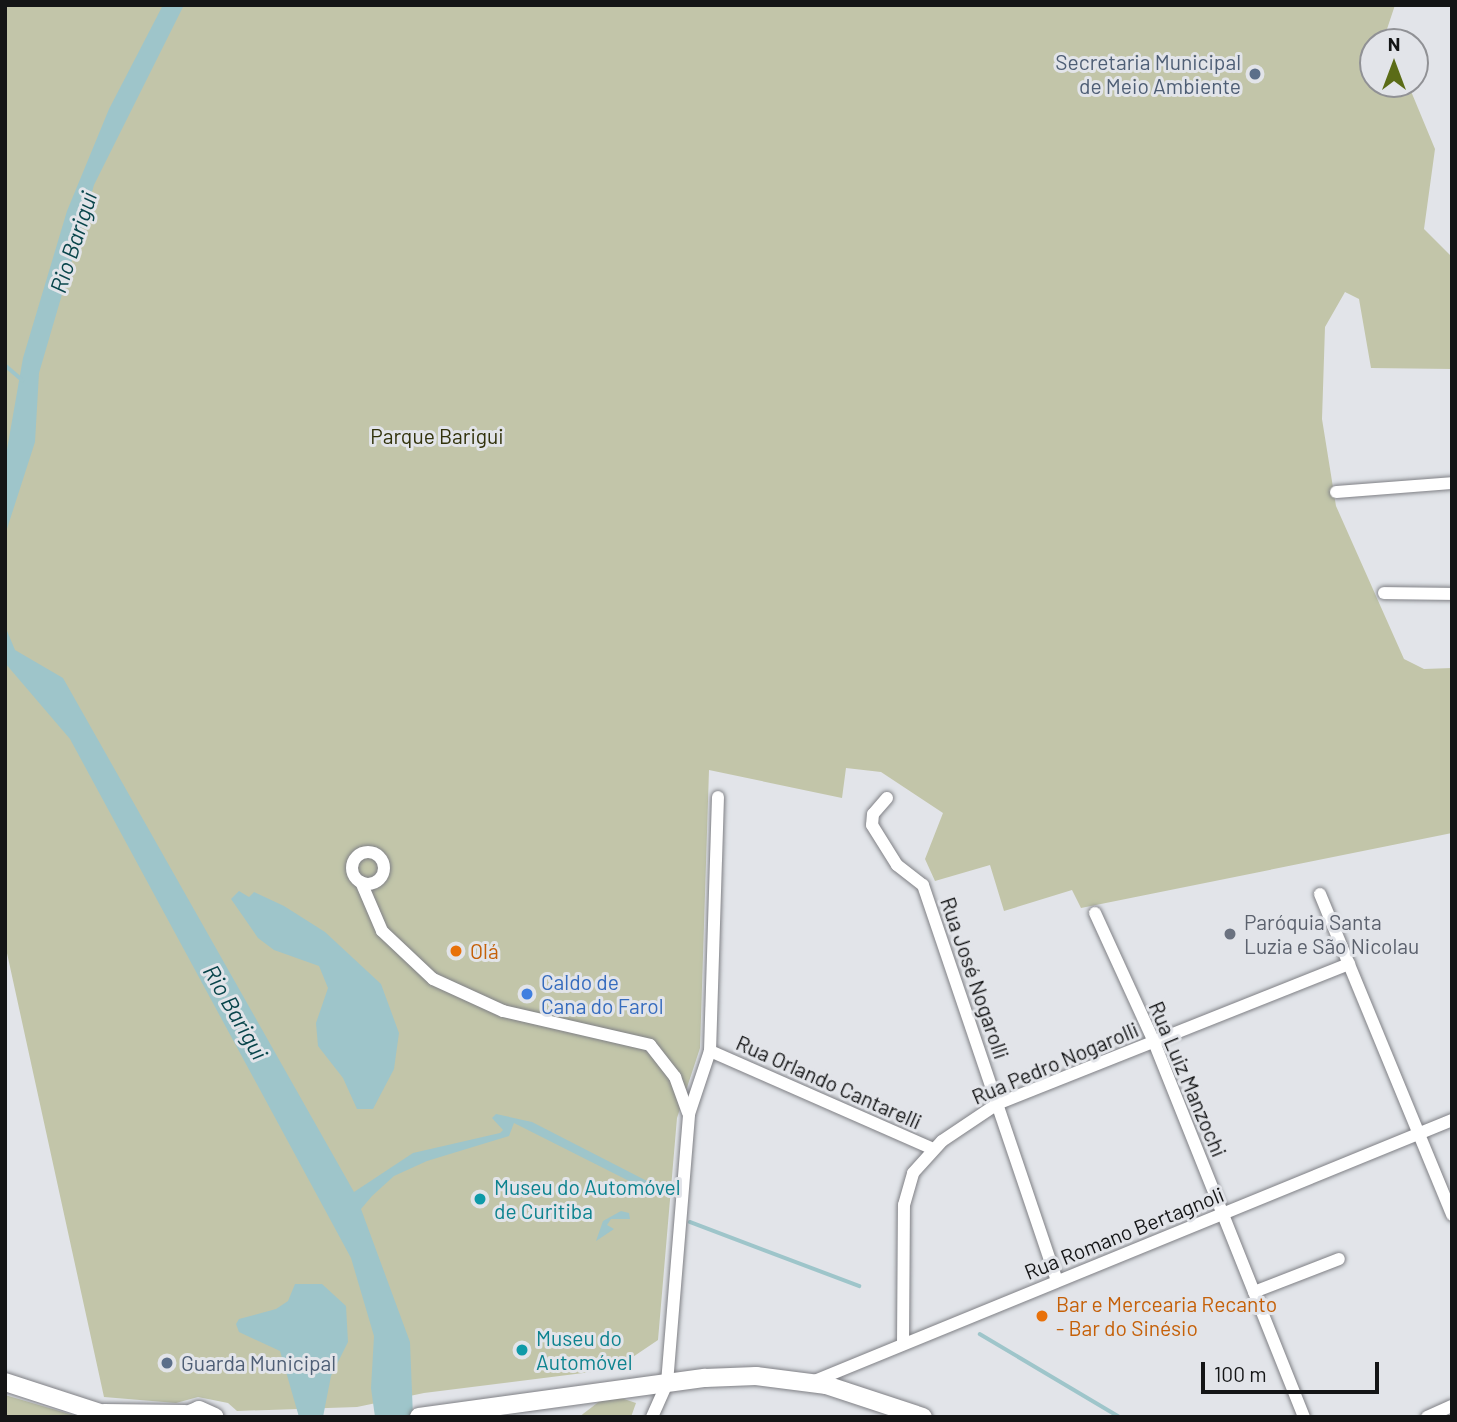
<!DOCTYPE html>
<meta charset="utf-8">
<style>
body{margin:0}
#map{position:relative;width:1457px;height:1422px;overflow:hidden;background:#e2e4e9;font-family:Barlow,sans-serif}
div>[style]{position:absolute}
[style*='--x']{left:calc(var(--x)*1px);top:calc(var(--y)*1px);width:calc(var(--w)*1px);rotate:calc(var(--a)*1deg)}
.green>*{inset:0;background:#c2c5a9}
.water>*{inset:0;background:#9ec5ca}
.stream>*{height:3.5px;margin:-1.75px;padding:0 1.75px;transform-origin:1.75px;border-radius:1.75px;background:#9ec5ca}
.roads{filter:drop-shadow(0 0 2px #7f8085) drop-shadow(0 0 2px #7f8085)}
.street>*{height:12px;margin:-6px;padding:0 6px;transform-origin:6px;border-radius:6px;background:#fff}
.street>.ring{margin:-6px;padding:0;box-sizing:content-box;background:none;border:12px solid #fff;border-radius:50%}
.secondary>*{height:18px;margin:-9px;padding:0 9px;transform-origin:9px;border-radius:9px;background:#fff}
.dots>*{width:19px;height:19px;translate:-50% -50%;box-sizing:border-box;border:4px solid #e2e4e9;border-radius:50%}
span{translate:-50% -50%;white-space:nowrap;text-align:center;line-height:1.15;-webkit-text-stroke:6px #e2e4e9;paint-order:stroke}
.service-label{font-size:21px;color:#4e5e75}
.right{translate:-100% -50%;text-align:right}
.left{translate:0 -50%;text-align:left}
.park-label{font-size:21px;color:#31320b}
.worship-label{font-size:21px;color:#5b616d}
.food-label{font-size:21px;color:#c56008}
.street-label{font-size:21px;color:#141516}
.shop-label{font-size:21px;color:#366cbe}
.culture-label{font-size:21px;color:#0d838f}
.water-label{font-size:23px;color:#09454b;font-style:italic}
.frame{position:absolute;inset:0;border:7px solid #141516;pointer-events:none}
.north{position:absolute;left:1359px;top:28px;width:70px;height:70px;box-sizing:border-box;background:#e2e4e9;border:2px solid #909195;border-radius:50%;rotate:0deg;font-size:19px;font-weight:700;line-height:28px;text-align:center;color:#141516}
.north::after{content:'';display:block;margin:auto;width:24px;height:32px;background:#5b6c17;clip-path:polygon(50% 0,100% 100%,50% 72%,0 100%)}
.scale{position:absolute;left:1201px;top:1362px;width:178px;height:32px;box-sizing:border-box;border:4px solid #141516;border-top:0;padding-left:9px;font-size:21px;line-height:24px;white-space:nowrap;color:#141516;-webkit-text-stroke:5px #e2e4e9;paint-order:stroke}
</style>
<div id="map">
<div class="green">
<i style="clip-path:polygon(5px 5px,1395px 5px,1386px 32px,1390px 42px,1373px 42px,1373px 84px,1408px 84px,1435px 149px,1424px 229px,1452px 257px,1452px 369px,1371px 368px,1359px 299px,1345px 292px,1325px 327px,1322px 419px,1336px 506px,1404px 659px,1424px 669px,1452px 668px,1452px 833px,1081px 908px,1072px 890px,1004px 911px,990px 865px,935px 881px,925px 859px,943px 813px,881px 772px,846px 768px,842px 798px,709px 770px,700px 1048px,677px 1118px,658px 1340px,615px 1369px,424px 1393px,357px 1407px,237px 1411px,228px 1403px,198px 1397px,176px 1403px,104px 1397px,5px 944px)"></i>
<i style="clip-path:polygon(609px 1394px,636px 1403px,631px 1417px,579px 1417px)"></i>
<i style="clip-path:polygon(5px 1395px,80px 1417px,5px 1417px)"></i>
</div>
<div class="water">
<i style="clip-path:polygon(163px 5px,184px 5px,94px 185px,39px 373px,35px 442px,5px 535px,5px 461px,23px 358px,67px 211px,109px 109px)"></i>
<i style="clip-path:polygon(5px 626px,15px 650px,63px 678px,354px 1192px,413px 1153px,500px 1133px,503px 1130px,492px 1118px,496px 1114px,532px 1122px,647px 1181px,643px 1188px,514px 1123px,509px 1136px,427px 1161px,394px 1176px,372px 1196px,361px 1209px,410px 1342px,413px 1417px,375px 1417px,371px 1388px,374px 1336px,351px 1258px,70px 739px,5px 663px)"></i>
<i style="clip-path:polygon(239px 891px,249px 897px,254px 892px,284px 906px,325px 932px,381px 984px,399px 1033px,394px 1069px,373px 1109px,357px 1109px,343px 1078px,318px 1046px,316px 1023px,328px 988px,319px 966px,274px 950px,258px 938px,231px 899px)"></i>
<i style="clip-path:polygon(621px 1211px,629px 1213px,630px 1219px,611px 1219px,607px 1225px,614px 1229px,596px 1241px,603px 1221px)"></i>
<i style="clip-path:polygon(295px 1284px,322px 1284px,346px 1306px,348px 1342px,331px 1376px,323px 1417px,299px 1417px,280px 1351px,239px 1332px,236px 1324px,239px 1319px,276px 1309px,288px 1301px)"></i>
</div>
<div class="stream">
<i style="--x:5;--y:365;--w:23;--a:41"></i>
<i style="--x:690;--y:1222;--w:181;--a:20.7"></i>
<i style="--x:980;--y:1334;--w:163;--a:30.7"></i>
</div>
<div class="roads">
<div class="street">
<i style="--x:1336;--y:492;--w:116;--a:-4.4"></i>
<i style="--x:1384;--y:593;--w:68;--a:0.8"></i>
<i style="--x:887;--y:798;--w:21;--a:131"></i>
<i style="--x:873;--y:814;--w:11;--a:95"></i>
<i style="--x:872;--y:825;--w:47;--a:58"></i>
<i style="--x:897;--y:865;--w:33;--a:38"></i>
<i style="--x:923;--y:885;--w:418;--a:71.3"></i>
<i class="ring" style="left:352px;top:852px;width:20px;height:20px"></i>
<i style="--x:361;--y:882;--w:53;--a:66.8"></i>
<i style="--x:382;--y:931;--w:70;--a:43.3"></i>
<i style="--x:433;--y:979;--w:77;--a:24.6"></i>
<i style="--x:503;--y:1011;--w:151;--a:13"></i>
<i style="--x:650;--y:1045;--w:41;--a:52"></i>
<i style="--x:675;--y:1077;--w:38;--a:70"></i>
<i style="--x:1320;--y:894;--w:347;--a:67.6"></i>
<i style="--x:1095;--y:913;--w:142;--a:65.4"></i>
<i style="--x:1154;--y:1042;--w:404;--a:68.2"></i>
<i style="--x:710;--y:1051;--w:244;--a:23.7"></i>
<i style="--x:1254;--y:1292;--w:91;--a:-21.2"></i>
<i style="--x:903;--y:1344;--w:139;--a:-89.6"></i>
<i style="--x:904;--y:1205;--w:33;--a:-74"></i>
<i style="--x:913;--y:1173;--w:43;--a:-47.8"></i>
<i style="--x:942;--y:1141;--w:66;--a:-33.9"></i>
<i style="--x:997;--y:1104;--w:379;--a:-21.7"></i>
<i style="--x:812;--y:1382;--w:692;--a:-22.26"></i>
<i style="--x:652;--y:1417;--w:37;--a:-66"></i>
<i style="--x:667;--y:1383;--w:270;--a:-85.3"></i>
<i style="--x:689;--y:1114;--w:66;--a:-71.6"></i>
<i style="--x:710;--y:1051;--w:254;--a:-88.2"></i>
<i style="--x:1427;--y:1417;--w:27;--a:-24"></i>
</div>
<div class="secondary">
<i style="--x:5;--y:1382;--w:114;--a:18"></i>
<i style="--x:104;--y:1413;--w:81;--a:0.7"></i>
<i style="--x:182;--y:1417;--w:18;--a:-22"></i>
<i style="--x:199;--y:1410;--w:17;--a:24"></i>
<i style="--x:419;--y:1417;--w:289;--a:-7.8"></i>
<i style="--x:705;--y:1378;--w:51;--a:-2.2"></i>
<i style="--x:756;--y:1376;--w:71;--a:7.3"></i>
<i style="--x:826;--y:1385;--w:102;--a:18.3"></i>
</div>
</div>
<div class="dots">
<i style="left:1255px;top:74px;background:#5c6f8a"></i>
<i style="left:1230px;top:934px;background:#6b7280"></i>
<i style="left:456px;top:951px;background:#e8710a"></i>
<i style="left:527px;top:994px;background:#3f7fe0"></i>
<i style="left:480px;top:1199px;background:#0f9aa8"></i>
<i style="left:1042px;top:1316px;background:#e8710a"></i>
<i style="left:522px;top:1350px;background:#0f9aa8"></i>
<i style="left:167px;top:1363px;background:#5c6f8a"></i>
</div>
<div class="service-label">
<span class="right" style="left:1241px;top:74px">Secretaria Municipal<br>de Meio Ambiente</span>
<span class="left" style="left:181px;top:1363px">Guarda Municipal</span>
</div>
<div class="park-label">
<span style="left:437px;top:436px">Parque Barigui</span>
</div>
<div class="worship-label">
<span class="left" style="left:1244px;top:934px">Paróquia Santa<br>Luzia e São Nicolau</span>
</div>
<div class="food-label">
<span class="left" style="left:470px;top:951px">Olá</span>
<span class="left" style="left:1056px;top:1316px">Bar e Mercearia Recanto<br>- Bar do Sinésio</span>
</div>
<div class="street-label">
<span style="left:975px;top:978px;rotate:71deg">Rua José Nogarolli</span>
<span style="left:1055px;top:1063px;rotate:-23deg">Rua Pedro Nogarolli</span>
<span style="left:1188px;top:1079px;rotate:67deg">Rua Luiz Manzochi</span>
<span style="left:829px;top:1082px;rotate:24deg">Rua Orlando Cantarelli</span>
<span style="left:1124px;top:1233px;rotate:-22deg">Rua Romano Bertagnoli</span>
</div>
<div class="shop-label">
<span class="left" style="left:541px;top:994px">Caldo de<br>Cana do Farol</span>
</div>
<div class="culture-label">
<span class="left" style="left:494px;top:1199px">Museu do Automóvel<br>de Curitiba</span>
<span class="left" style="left:536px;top:1350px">Museu do<br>Automóvel</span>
</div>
<div class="water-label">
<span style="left:73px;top:242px;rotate:-72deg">Rio Barigui</span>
<span style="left:236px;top:1012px;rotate:60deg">Rio Barigui</span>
</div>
<div class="frame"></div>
<div class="north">N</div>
<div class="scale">100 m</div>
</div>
